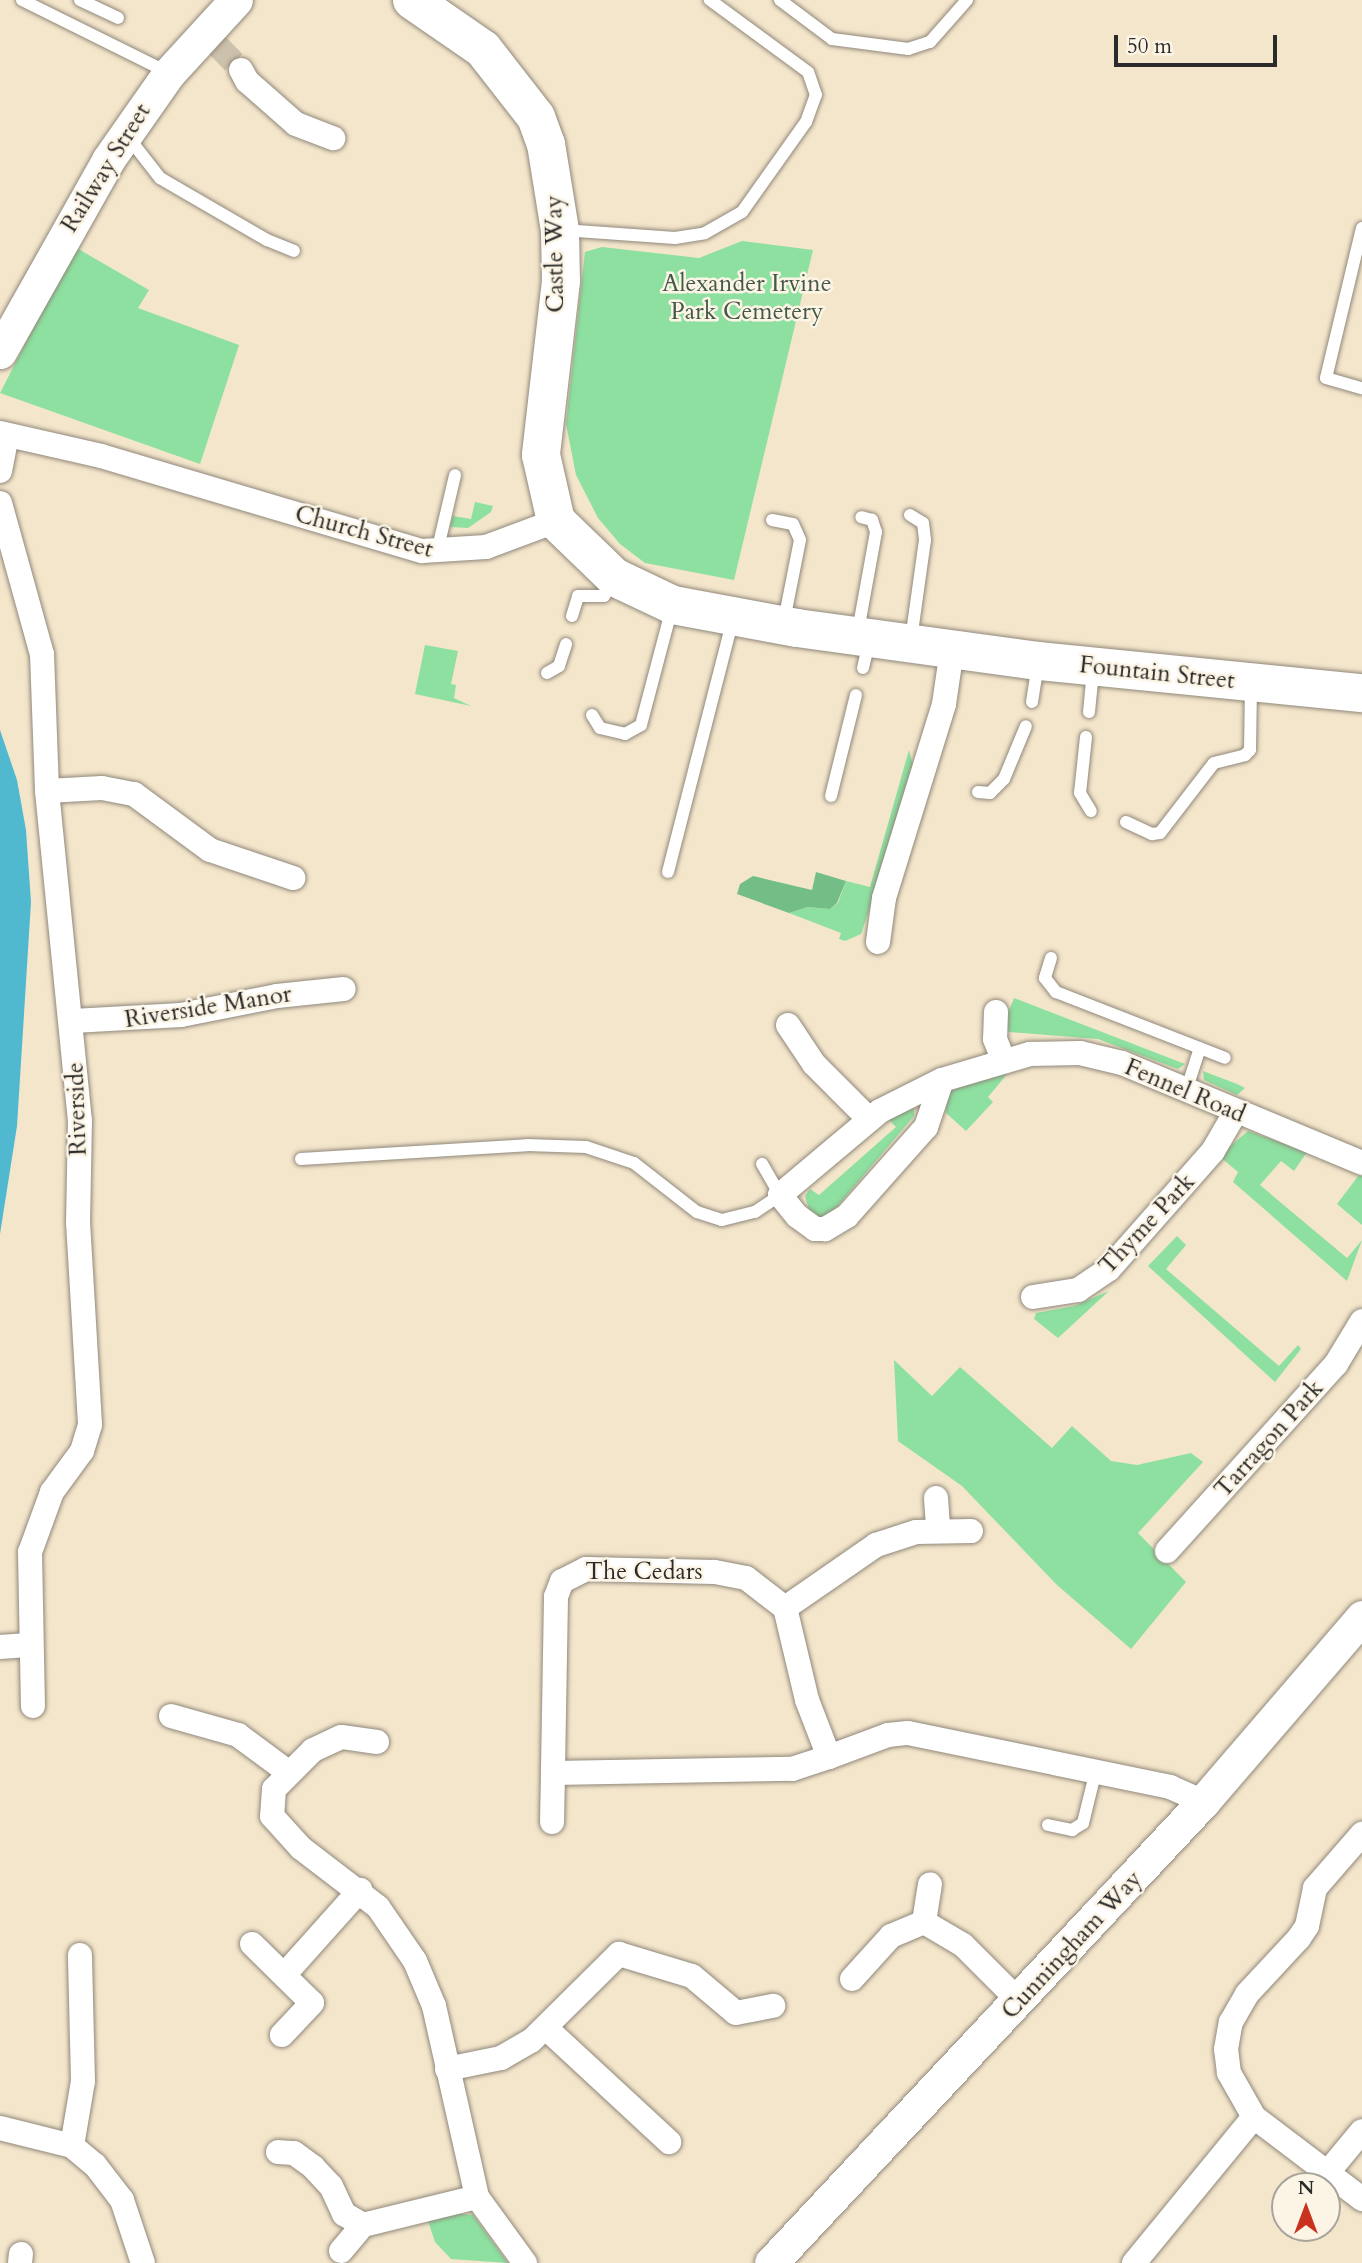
<!DOCTYPE html>
<style>
body{margin:0}
#map{position:relative;width:1362px;height:2263px;overflow:hidden;background:#f4e6cb;font-family:Cardo,serif}
div>[style]{position:absolute}
[style*='--x']{left:calc(var(--x)*1px);top:calc(var(--y)*1px);width:calc(var(--w)*1px);rotate:calc(var(--a)*1deg)}
.green>*{inset:0;background:#8de0a0}
.forest>*{inset:0;background:#72be86}
.water>*{inset:0;background:#51b9cf}
.street-tunnel>*{height:24px;margin-top:-12px;transform-origin:0;background:repeating-linear-gradient(90deg,#ccc1ab 0 24px,transparent 0 36px)}
.roads{filter:drop-shadow(0 0 2px #90887b) drop-shadow(0 0 2px #90887b)}
.lane>*{height:12px;margin:-6px;padding:0 6px;transform-origin:6px;border-radius:6px;background:#fff}
.street>*{height:24px;margin:-12px;padding:0 12px;transform-origin:12px;border-radius:12px;background:#fff}
.secondary>*{height:33px;margin:-16.5px;padding:0 16.5px;transform-origin:16.5px;border-radius:16.5px;background:#fff}
.primary>*{height:38px;margin:-19px;padding:0 19px;transform-origin:19px;border-radius:19px;background:#fff}
span{translate:-50% -50%;white-space:nowrap;text-align:center;line-height:1.15;-webkit-text-stroke:5px #fcf5e5;paint-order:stroke}
.street-label{font-size:24px;color:#2b2b2b}
.park-label{font-size:24px;color:#445848}
.north{position:absolute;left:1271px;top:2172px;width:70px;height:70px;box-sizing:border-box;background:#fcf5e5;border:2px solid #a8a49b;border-radius:50%;rotate:0deg;font-size:19px;font-weight:700;line-height:28px;text-align:center;color:#2b2b2b}
.north::after{content:'';display:block;margin:auto;width:24px;height:32px;background:#c8321e;clip-path:polygon(50% 0,100% 100%,50% 72%,0 100%)}
.scale{position:absolute;left:1114px;top:35px;width:163px;height:32px;box-sizing:border-box;border:4px solid #2b2b2b;border-top:0;padding-left:9px;font-size:21px;line-height:24px;white-space:nowrap;color:#2b2b2b;-webkit-text-stroke:5px #fcf5e5;paint-order:stroke}
</style>
<div id="map">
<div class="green">
<i style="clip-path:polygon(742px 241px,813px 250px,734px 580px,645px 563px,620px 544px,598px 518px,576px 475px,566px 424px,585px 252px,602px 247px,699px 258px)"></i>
<i style="clip-path:polygon(75px 247px,149px 290px,138px 308px,239px 345px,200px 464px,0 393px)"></i>
<i style="clip-path:polygon(475px 502px,493px 506px,491px 512px,468px 528px,450px 527px,453px 516px,471px 519px)"></i>
<i style="clip-path:polygon(425px 645px,458px 651px,451px 684px,456px 685px,454px 698px,471px 706px,415px 694px)"></i>
<i style="clip-path:polygon(909px 750px,916px 776px,861px 934px,845px 941px,839px 939px,841px 933px,789px 913px,808px 907px,830px 909px,838px 903px,846px 881px,870px 887px)"></i>
<i style="clip-path:polygon(1014px 998px,1185px 1064px,1178px 1069px,1098px 1039px,1009px 1032px,1004px 1023px)"></i>
<i style="clip-path:polygon(1203px 1071px,1237px 1084px,1245px 1088px,1237px 1095px,1204px 1080px)"></i>
<i style="clip-path:polygon(1008px 1073px,988px 1097px,993px 1102px,966px 1131px,946px 1113px,946px 1096px,952px 1089px)"></i>
<i style="clip-path:polygon(914px 1105px,914px 1116px,829px 1216px,817px 1218px,810px 1213px,805px 1196px,810px 1189px,819px 1195px,896px 1127px,888px 1119px)"></i>
<i style="clip-path:polygon(1248px 1131px,1307px 1152px,1294px 1171px,1281px 1161px,1260px 1185px,1347px 1258px,1362px 1240px,1347px 1281px,1233px 1182px,1238px 1172px,1219px 1156px)"></i>
<i style="clip-path:polygon(1359px 1175px,1362px 1176px,1362px 1225px,1337px 1204px)"></i>
<i style="clip-path:polygon(1177px 1236px,1186px 1245px,1166px 1269px,1279px 1366px,1298px 1345px,1301px 1349px,1275px 1382px,1148px 1266px)"></i>
<i style="clip-path:polygon(1109px 1291px,1058px 1338px,1034px 1319px,1036px 1313px,1074px 1306px)"></i>
<i style="clip-path:polygon(894px 1360px,932px 1396px,960px 1367px,1052px 1448px,1072px 1426px,1111px 1461px,1137px 1465px,1191px 1453px,1203px 1462px,1138px 1533px,1186px 1582px,1131px 1649px,1057px 1585px,962px 1486px,898px 1441px)"></i>
<i style="clip-path:polygon(441px 2212px,473px 2215px,508px 2263px,451px 2259px,435px 2242px,428px 2221px)"></i>
</div>
<div class="forest">
<i style="clip-path:polygon(816px 872px,846px 881px,837px 903px,830px 909px,808px 907px,789px 913px,737px 894px,740px 884px,753px 876px,812px 890px)"></i>
</div>
<div class="water">
<i style="clip-path:polygon(0 730px,17px 780px,26px 830px,31px 902px,17px 1126px,0 1234px)"></i>
</div>
<div class="street-tunnel">
<i style="--x:217;--y:45;--w:35;--a:46"></i>
</div>
<div class="roads">
<div class="lane">
<i style="--x:22;--y:0;--w:164;--a:26.4"></i>
<i style="--x:80;--y:0;--w:42;--a:25.3"></i>
<i style="--x:780;--y:0;--w:65;--a:36.9"></i>
<i style="--x:832;--y:39;--w:77;--a:7.5"></i>
<i style="--x:908;--y:49;--w:23;--a:-18"></i>
<i style="--x:930;--y:42;--w:56;--a:-48.6"></i>
<i style="--x:128;--y:137;--w:52;--a:52"></i>
<i style="--x:160;--y:178;--w:124;--a:30.1"></i>
<i style="--x:267;--y:240;--w:29;--a:22"></i>
<i style="--x:1362;--y:228;--w:154;--a:103.5"></i>
<i style="--x:1326;--y:378;--w:37;--a:16"></i>
<i style="--x:563;--y:230;--w:112;--a:4.1"></i>
<i style="--x:675;--y:238;--w:30;--a:-9"></i>
<i style="--x:705;--y:233;--w:43;--a:-29.6"></i>
<i style="--x:742;--y:212;--w:110;--a:-54.6"></i>
<i style="--x:806;--y:122;--w:29;--a:-70"></i>
<i style="--x:816;--y:95;--w:24;--a:-109"></i>
<i style="--x:808;--y:72;--w:122;--a:-143.7"></i>
<i style="--x:910;--y:515;--w:15;--a:32"></i>
<i style="--x:923;--y:523;--w:17;--a:83"></i>
<i style="--x:925;--y:540;--w:100;--a:98"></i>
<i style="--x:772;--y:520;--w:21;--a:11"></i>
<i style="--x:793;--y:524;--w:17;--a:66"></i>
<i style="--x:800;--y:540;--w:83;--a:101.2"></i>
<i style="--x:437;--y:552;--w:79;--a:-76.8"></i>
<i style="--x:572;--y:616;--w:21;--a:-73"></i>
<i style="--x:578;--y:596;--w:26;--a:0"></i>
<i style="--x:604;--y:596;--w:17;--a:-59"></i>
<i style="--x:858;--y:631;--w:101;--a:-79.7"></i>
<i style="--x:876;--y:532;--w:13;--a:-108"></i>
<i style="--x:872;--y:520;--w:11;--a:-165"></i>
<i style="--x:863;--y:668;--w:28;--a:-77"></i>
<i style="--x:547;--y:673;--w:14;--a:-30"></i>
<i style="--x:559;--y:666;--w:23;--a:-72"></i>
<i style="--x:1032;--y:702;--w:38;--a:-81"></i>
<i style="--x:1089;--y:712;--w:41;--a:-84.4"></i>
<i style="--x:592;--y:715;--w:15;--a:58"></i>
<i style="--x:600;--y:728;--w:26;--a:13"></i>
<i style="--x:625;--y:734;--w:18;--a:-29"></i>
<i style="--x:641;--y:725;--w:121;--a:-75.2"></i>
<i style="--x:1086;--y:737;--w:56;--a:96.1"></i>
<i style="--x:1080;--y:793;--w:21;--a:59"></i>
<i style="--x:978;--y:792;--w:12;--a:5"></i>
<i style="--x:990;--y:793;--w:20;--a:-45"></i>
<i style="--x:1004;--y:779;--w:57;--a:-67.5"></i>
<i style="--x:831;--y:796;--w:104;--a:-76.1"></i>
<i style="--x:1126;--y:822;--w:29;--a:25"></i>
<i style="--x:1152;--y:834;--w:8;--a:-7"></i>
<i style="--x:1160;--y:833;--w:88;--a:-52.4"></i>
<i style="--x:1214;--y:763;--w:32;--a:-14"></i>
<i style="--x:1245;--y:755;--w:7;--a:-45"></i>
<i style="--x:1250;--y:750;--w:63;--a:-89.1"></i>
<i style="--x:668;--y:872;--w:262;--a:-75.6"></i>
<i style="--x:1051;--y:958;--w:21;--a:107"></i>
<i style="--x:1045;--y:978;--w:18;--a:52"></i>
<i style="--x:1056;--y:992;--w:181;--a:21.3"></i>
<i style="--x:1186;--y:1091;--w:45;--a:-72"></i>
<i style="--x:301;--y:1159;--w:226;--a:-3.5"></i>
<i style="--x:527;--y:1145;--w:59;--a:1.9"></i>
<i style="--x:586;--y:1147;--w:51;--a:18.4"></i>
<i style="--x:634;--y:1163;--w:80;--a:37.9"></i>
<i style="--x:697;--y:1212;--w:26;--a:18"></i>
<i style="--x:722;--y:1220;--w:34;--a:-14"></i>
<i style="--x:755;--y:1212;--w:30;--a:-34"></i>
<i style="--x:780;--y:1195;--w:36;--a:-120"></i>
<i style="--x:1048;--y:1825;--w:25;--a:12"></i>
<i style="--x:1072;--y:1830;--w:13;--a:-32"></i>
<i style="--x:1083;--y:1823;--w:55;--a:-76.2"></i>
</div>
<div class="street">
<i style="--x:241;--y:70;--w:13;--a:61"></i>
<i style="--x:247;--y:81;--w:65;--a:41.3"></i>
<i style="--x:296;--y:124;--w:40;--a:21"></i>
<i style="--x:0;--y:433;--w:104;--a:12.8"></i>
<i style="--x:101;--y:456;--w:335;--a:16.5"></i>
<i style="--x:422;--y:551;--w:64;--a:-3.6"></i>
<i style="--x:486;--y:547;--w:75;--a:-20.4"></i>
<i style="--x:0;--y:471;--w:36;--a:-79"></i>
<i style="--x:0;--y:503;--w:157;--a:74.5"></i>
<i style="--x:42;--y:654;--w:137;--a:87.9"></i>
<i style="--x:47;--y:791;--w:331;--a:84.3"></i>
<i style="--x:80;--y:1120;--w:102;--a:91.1"></i>
<i style="--x:78;--y:1222;--w:203;--a:86.6"></i>
<i style="--x:90;--y:1425;--w:27;--a:107"></i>
<i style="--x:82;--y:1451;--w:51;--a:126.2"></i>
<i style="--x:52;--y:1492;--w:64;--a:110.1"></i>
<i style="--x:30;--y:1552;--w:154;--a:88.9"></i>
<i style="--x:47;--y:791;--w:55;--a:-3.1"></i>
<i style="--x:102;--y:788;--w:33;--a:11"></i>
<i style="--x:134;--y:794;--w:94;--a:36.4"></i>
<i style="--x:210;--y:850;--w:88;--a:18.6"></i>
<i style="--x:878;--y:942;--w:44;--a:-82.2"></i>
<i style="--x:884;--y:898;--w:203;--a:-72.8"></i>
<i style="--x:944;--y:704;--w:55;--a:-81.6"></i>
<i style="--x:996;--y:1012;--w:27;--a:92"></i>
<i style="--x:995;--y:1039;--w:22;--a:68"></i>
<i style="--x:73;--y:1021;--w:108;--a:-3.2"></i>
<i style="--x:181;--y:1015;--w:98;--a:-11.2"></i>
<i style="--x:277;--y:996;--w:67;--a:-6"></i>
<i style="--x:788;--y:1025;--w:47;--a:56.3"></i>
<i style="--x:814;--y:1064;--w:78;--a:45"></i>
<i style="--x:942;--y:1080;--w:50;--a:108.8"></i>
<i style="--x:926;--y:1127;--w:119;--a:131.6"></i>
<i style="--x:847;--y:1216;--w:26;--a:149"></i>
<i style="--x:825;--y:1229;--w:10;--a:180"></i>
<i style="--x:815;--y:1229;--w:22;--a:-144"></i>
<i style="--x:797;--y:1216;--w:27;--a:-129"></i>
<i style="--x:780;--y:1195;--w:131;--a:-40"></i>
<i style="--x:880;--y:1111;--w:69;--a:-26.6"></i>
<i style="--x:942;--y:1080;--w:92;--a:-16.5"></i>
<i style="--x:1030;--y:1054;--w:50;--a:-1.1"></i>
<i style="--x:1080;--y:1053;--w:43;--a:13.4"></i>
<i style="--x:1122;--y:1063;--w:260;--a:22.6"></i>
<i style="--x:1033;--y:1297;--w:46;--a:-8.8"></i>
<i style="--x:1078;--y:1290;--w:37;--a:-34"></i>
<i style="--x:1109;--y:1269;--w:157;--a:-48.6"></i>
<i style="--x:1213;--y:1151;--w:44;--a:-59.9"></i>
<i style="--x:936;--y:1498;--w:31;--a:86"></i>
<i style="--x:1167;--y:1551;--w:252;--a:-47.9"></i>
<i style="--x:1336;--y:1364;--w:50;--a:-58.8"></i>
<i style="--x:785;--y:1608;--w:111;--a:-34.7"></i>
<i style="--x:876;--y:1545;--w:42;--a:-18"></i>
<i style="--x:916;--y:1532;--w:55;--a:-1"></i>
<i style="--x:0;--y:1647;--w:31;--a:-4"></i>
<i style="--x:171;--y:1716;--w:70;--a:15.8"></i>
<i style="--x:238;--y:1735;--w:62;--a:36.5"></i>
<i style="--x:377;--y:1742;--w:36;--a:-172"></i>
<i style="--x:341;--y:1737;--w:31;--a:155"></i>
<i style="--x:313;--y:1750;--w:55;--a:135"></i>
<i style="--x:274;--y:1789;--w:27;--a:94"></i>
<i style="--x:272;--y:1816;--w:43;--a:47.8"></i>
<i style="--x:301;--y:1848;--w:97;--a:37.5"></i>
<i style="--x:378;--y:1907;--w:65;--a:55.6"></i>
<i style="--x:415;--y:1961;--w:49;--a:67.1"></i>
<i style="--x:434;--y:2006;--w:196;--a:77.3"></i>
<i style="--x:477;--y:2197;--w:82;--a:54"></i>
<i style="--x:829;--y:1757;--w:61;--a:-111.1"></i>
<i style="--x:807;--y:1700;--w:95;--a:-103.4"></i>
<i style="--x:785;--y:1608;--w:49;--a:-142.4"></i>
<i style="--x:746;--y:1578;--w:33;--a:-169"></i>
<i style="--x:714;--y:1572;--w:128;--a:-178.7"></i>
<i style="--x:586;--y:1569;--w:27;--a:153"></i>
<i style="--x:562;--y:1581;--w:17;--a:111"></i>
<i style="--x:556;--y:1597;--w:176;--a:91"></i>
<i style="--x:553;--y:1773;--w:239;--a:-1"></i>
<i style="--x:792;--y:1769;--w:39;--a:-18"></i>
<i style="--x:829;--y:1757;--w:63;--a:-20.4"></i>
<i style="--x:888;--y:1735;--w:20;--a:-6"></i>
<i style="--x:908;--y:1733;--w:268;--a:11.6"></i>
<i style="--x:1170;--y:1787;--w:36;--a:24"></i>
<i style="--x:552;--y:1822;--w:49;--a:-88.8"></i>
<i style="--x:924;--y:1922;--w:38;--a:-81"></i>
<i style="--x:252;--y:1944;--w:84;--a:44.5"></i>
<i style="--x:312;--y:2003;--w:44;--a:133.2"></i>
<i style="--x:285;--y:1974;--w:113;--a:-48.2"></i>
<i style="--x:852;--y:1979;--w:58;--a:-47.8"></i>
<i style="--x:891;--y:1936;--w:36;--a:-23"></i>
<i style="--x:924;--y:1922;--w:45;--a:30.5"></i>
<i style="--x:963;--y:1945;--w:81;--a:45"></i>
<i style="--x:546;--y:2028;--w:168;--a:42.8"></i>
<i style="--x:447;--y:2069;--w:55;--a:-11.5"></i>
<i style="--x:501;--y:2058;--w:34;--a:-30"></i>
<i style="--x:531;--y:2041;--w:124;--a:-44.7"></i>
<i style="--x:619;--y:1954;--w:76;--a:16.8"></i>
<i style="--x:692;--y:1976;--w:57;--a:40.1"></i>
<i style="--x:736;--y:2013;--w:38;--a:-11"></i>
<i style="--x:1254;--y:2117;--w:51;--a:-119.6"></i>
<i style="--x:1229;--y:2073;--w:24;--a:-97"></i>
<i style="--x:1226;--y:2049;--w:27;--a:-80"></i>
<i style="--x:1231;--y:2022;--w:32;--a:-60"></i>
<i style="--x:1247;--y:1994;--w:76;--a:-47.1"></i>
<i style="--x:1299;--y:1938;--w:14;--a:-56"></i>
<i style="--x:1307;--y:1926;--w:39;--a:-78"></i>
<i style="--x:1315;--y:1888;--w:72;--a:-49"></i>
<i style="--x:0;--y:2128;--w:74;--a:14"></i>
<i style="--x:72;--y:2146;--w:30;--a:40"></i>
<i style="--x:95;--y:2165;--w:44;--a:52.4"></i>
<i style="--x:122;--y:2200;--w:66;--a:71.6"></i>
<i style="--x:72;--y:2146;--w:66;--a:-80.4"></i>
<i style="--x:83;--y:2081;--w:126;--a:-91.4"></i>
<i style="--x:278;--y:2152;--w:16;--a:4"></i>
<i style="--x:294;--y:2153;--w:24;--a:36"></i>
<i style="--x:313;--y:2167;--w:26;--a:47"></i>
<i style="--x:331;--y:2186;--w:31;--a:65"></i>
<i style="--x:344;--y:2214;--w:22;--a:30"></i>
<i style="--x:363;--y:2225;--w:117;--a:-13.8"></i>
<i style="--x:1328;--y:2172;--w:53;--a:-50.3"></i>
<i style="--x:341;--y:2251;--w:34;--a:-50"></i>
<i style="--x:20;--y:2263;--w:9;--a:-84"></i>
<i style="--x:1134;--y:2263;--w:189;--a:-50.6"></i>
<i style="--x:1254;--y:2117;--w:136;--a:37.2"></i>
</div>
<div class="secondary">
<i style="--x:0;--y:352;--w:220;--a:-60.6"></i>
<i style="--x:108;--y:160;--w:106;--a:-55"></i>
<i style="--x:169;--y:73;--w:99;--a:-47.5"></i>
<i style="--x:771;--y:2263;--w:632;--a:-46.86"></i>
<i style="--x:1203;--y:1802;--w:244;--a:-49.3"></i>
</div>
<div class="primary">
<i style="--x:412;--y:0;--w:86;--a:34.6"></i>
<i style="--x:483;--y:49;--w:86;--a:52.1"></i>
<i style="--x:536;--y:117;--w:29;--a:70"></i>
<i style="--x:546;--y:144;--w:87;--a:80.8"></i>
<i style="--x:560;--y:230;--w:51;--a:88.9"></i>
<i style="--x:561;--y:281;--w:175;--a:96.6"></i>
<i style="--x:541;--y:455;--w:68;--a:77.2"></i>
<i style="--x:556;--y:521;--w:81;--a:44"></i>
<i style="--x:614;--y:577;--w:65;--a:25.4"></i>
<i style="--x:673;--y:605;--w:126;--a:10.5"></i>
<i style="--x:797;--y:628;--w:244;--a:7.8"></i>
<i style="--x:1039;--y:661;--w:325;--a:5.7"></i>
</div>
</div>
<div class="street-label">
<span style="left:106px;top:168px;rotate:-58deg">Railway Street</span>
<span style="left:555px;top:254px;rotate:-91deg">Castle Way</span>
<span style="left:364px;top:532px;rotate:15deg">Church Street</span>
<span style="left:1157px;top:673px;rotate:6deg">Fountain Street</span>
<span style="left:208px;top:1007px;rotate:-9deg">Riverside Manor</span>
<span style="left:1185px;top:1091px;rotate:23deg">Fennel Road</span>
<span style="left:77px;top:1109px;rotate:-92deg">Riverside</span>
<span style="left:1147px;top:1224px;rotate:-47deg">Thyme Park</span>
<span style="left:1269px;top:1439px;rotate:-48deg">Tarragon Park</span>
<span style="left:644px;top:1572px">The Cedars</span>
<span style="left:1072px;top:1945px;rotate:-47deg">Cunningham Way</span>
</div>
<div class="park-label">
<span style="left:747px;top:298px">Alexander Irvine<br>Park Cemetery</span>
</div>
<div class="north">N</div>
<div class="scale">50 m</div>
</div>
